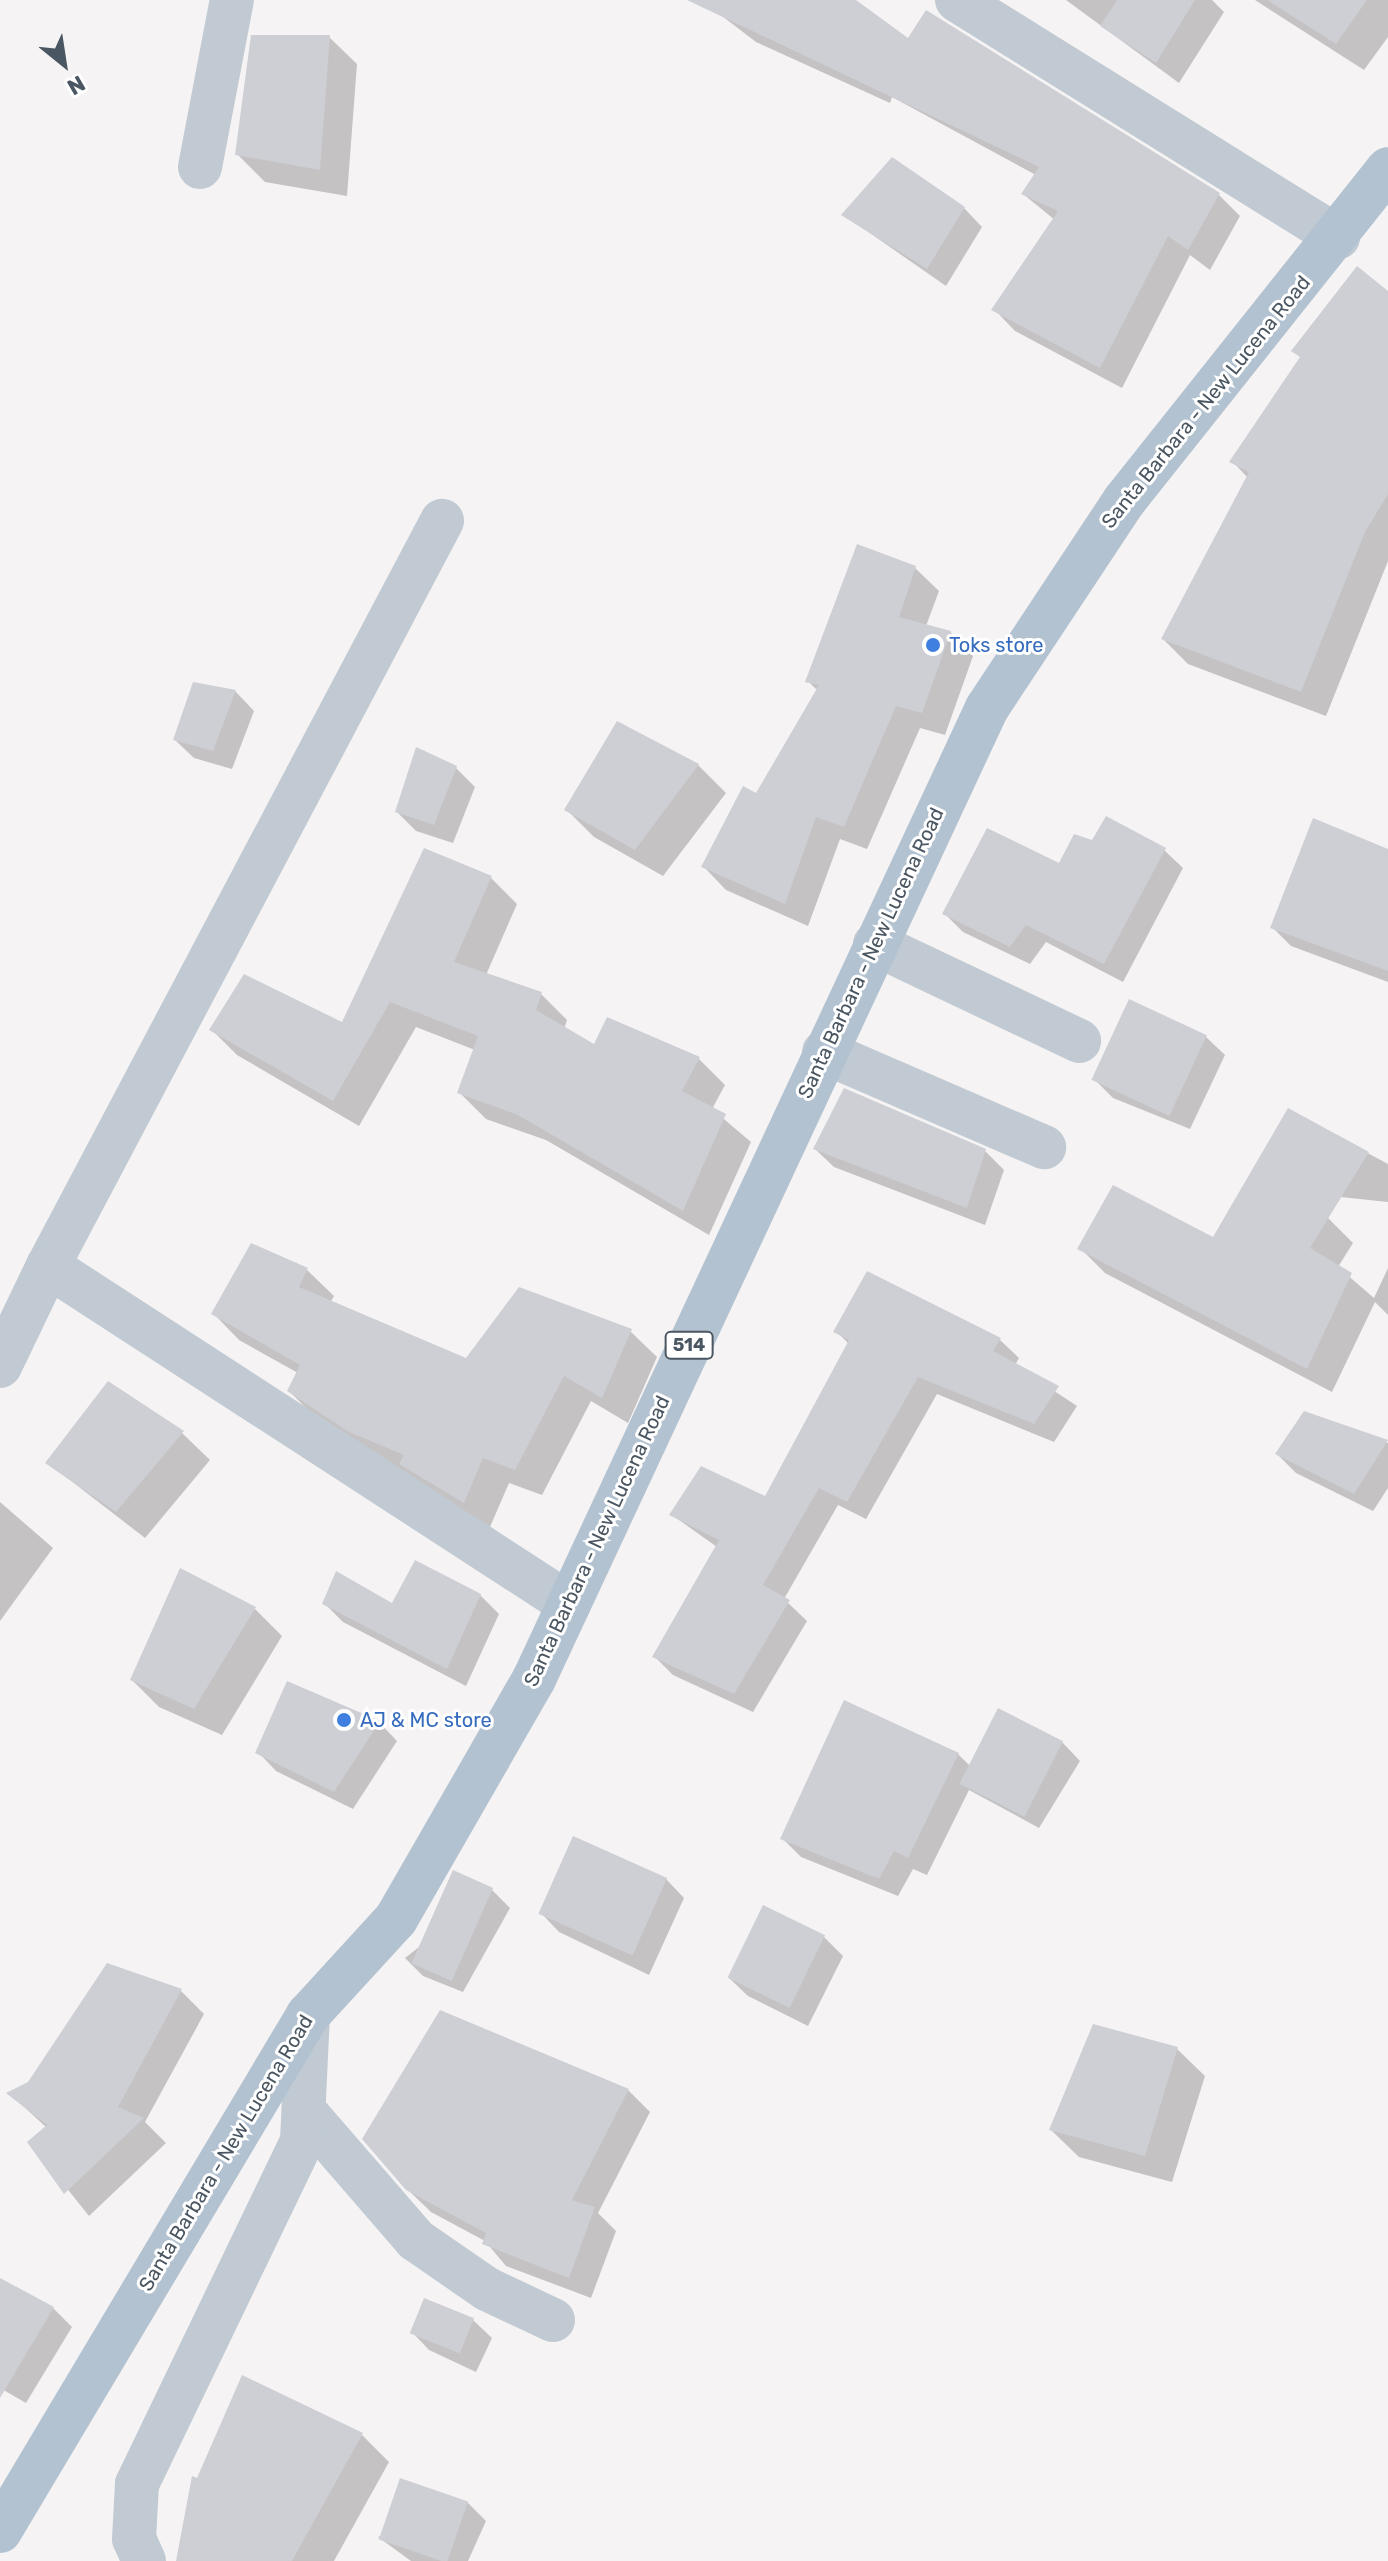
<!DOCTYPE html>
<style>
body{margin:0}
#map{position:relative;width:1388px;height:2561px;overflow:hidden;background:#f5f3f3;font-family:Rubik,sans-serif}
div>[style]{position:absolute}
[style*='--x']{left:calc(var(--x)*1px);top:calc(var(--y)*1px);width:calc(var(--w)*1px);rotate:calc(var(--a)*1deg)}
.shadow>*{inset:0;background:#0003}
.building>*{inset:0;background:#cdcfd5;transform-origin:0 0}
.minor>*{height:44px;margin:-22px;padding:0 22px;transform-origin:22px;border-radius:22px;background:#c1cad2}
.major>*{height:44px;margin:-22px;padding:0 22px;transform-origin:22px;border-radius:22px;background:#b3c2d1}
.dots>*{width:22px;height:22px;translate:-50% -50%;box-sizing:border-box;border:4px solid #fff;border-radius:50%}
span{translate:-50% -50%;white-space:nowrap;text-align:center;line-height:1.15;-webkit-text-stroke:6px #fff;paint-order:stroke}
.shield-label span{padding:2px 6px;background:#fff;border:2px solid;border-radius:6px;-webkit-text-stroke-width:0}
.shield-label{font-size:18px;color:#4a5661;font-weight:700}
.street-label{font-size:20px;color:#4a5661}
.shop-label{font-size:20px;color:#366cbe}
.left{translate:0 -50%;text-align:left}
.north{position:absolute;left:24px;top:24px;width:80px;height:80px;-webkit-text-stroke:6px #fff;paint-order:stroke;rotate:150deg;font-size:22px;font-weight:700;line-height:32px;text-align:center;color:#4a5661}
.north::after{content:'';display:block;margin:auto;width:28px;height:36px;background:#4a5661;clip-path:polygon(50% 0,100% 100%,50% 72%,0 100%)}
</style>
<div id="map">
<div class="shadow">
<i style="clip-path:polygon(701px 0,854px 0,911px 48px,1219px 195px,1240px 216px,1210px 270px,1190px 255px,1122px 388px,1015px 331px,994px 309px,1055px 220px,1023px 194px,1036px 175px,892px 97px,890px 103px,756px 42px)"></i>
<i style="clip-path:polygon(1066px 0,1212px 0,1224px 12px,1179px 83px)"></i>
<i style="clip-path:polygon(1255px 0,1388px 0,1388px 37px,1364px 70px)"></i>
<i style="clip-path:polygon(329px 37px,357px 64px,347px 196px,265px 182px,237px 154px)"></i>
<i style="clip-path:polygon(964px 208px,982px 227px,946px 286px,844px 215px)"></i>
<i style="clip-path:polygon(1388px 293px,1388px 561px,1326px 716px,1188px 664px,1163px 639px,1248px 478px,1232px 461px)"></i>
<i style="clip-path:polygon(915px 568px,939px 591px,926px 626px,950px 632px,973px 656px,945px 735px,920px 728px,867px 849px,840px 839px,808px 926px,726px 890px,703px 866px,757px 795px,818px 691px,808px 681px)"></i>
<i style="clip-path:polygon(195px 684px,236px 692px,254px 711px,232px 769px,194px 758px,175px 740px)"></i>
<i style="clip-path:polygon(617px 724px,698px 765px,726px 793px,663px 876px,594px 837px,567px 810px)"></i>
<i style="clip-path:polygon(417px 750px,456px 768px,475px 787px,453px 843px,416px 831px,397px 812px)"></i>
<i style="clip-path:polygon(1093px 843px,1164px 850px,1183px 868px,1123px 982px,1046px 942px,1030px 964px,963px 932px,944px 913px,1060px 865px)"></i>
<i style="clip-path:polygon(1388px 851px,1388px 982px,1291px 946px,1272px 927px)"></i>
<i style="clip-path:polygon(491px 878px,517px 904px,486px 975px,541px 994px,567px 1020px,564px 1029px,594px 1047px,699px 1059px,725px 1085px,712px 1109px,751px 1142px,709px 1235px,546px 1140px,486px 1119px,460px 1093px,475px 1050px,416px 1027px,359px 1126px,237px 1055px,211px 1029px,343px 1025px)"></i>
<i style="clip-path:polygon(1130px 1002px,1206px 1037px,1225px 1055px,1190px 1129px,1113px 1098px,1095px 1080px)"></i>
<i style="clip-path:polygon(1289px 1111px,1388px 1164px,1388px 1202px,1274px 1190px,1328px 1218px,1353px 1243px,1338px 1267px,1374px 1298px,1388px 1268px,1388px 1315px,1375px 1302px,1332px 1392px,1105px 1273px,1080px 1248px,1214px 1240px)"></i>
<i style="clip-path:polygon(815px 1149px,985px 1151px,1004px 1170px,985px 1225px,834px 1167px)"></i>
<i style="clip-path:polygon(252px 1246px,307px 1270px,334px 1296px,330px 1303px,467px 1360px,630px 1331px,657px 1357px,628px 1423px,591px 1401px,542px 1495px,509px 1483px,490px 1527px,315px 1417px,289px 1391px,298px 1373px,239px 1340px,213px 1313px)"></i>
<i style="clip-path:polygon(868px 1273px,1000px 1340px,1019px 1358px,1015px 1365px,1077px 1406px,1054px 1442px,937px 1394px,866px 1519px,838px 1505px,784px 1599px,807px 1621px,753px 1712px,673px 1675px,655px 1657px,717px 1547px,672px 1515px,766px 1499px,849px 1344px,836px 1331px)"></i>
<i style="clip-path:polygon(1305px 1414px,1388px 1443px,1388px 1488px,1373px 1511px,1296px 1473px,1277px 1454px)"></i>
<i style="clip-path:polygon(182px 1433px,210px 1460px,145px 1538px,48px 1463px)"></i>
<i style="clip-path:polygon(0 1502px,53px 1548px,0 1621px)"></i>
<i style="clip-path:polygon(480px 1595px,499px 1614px,466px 1686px,343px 1622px,324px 1603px,393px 1606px)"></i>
<i style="clip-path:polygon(255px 1609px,282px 1636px,222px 1735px,159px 1707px,132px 1680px)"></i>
<i style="clip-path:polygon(379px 1722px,397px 1741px,353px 1809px,276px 1771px,258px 1752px)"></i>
<i style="clip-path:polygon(1062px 1742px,1080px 1761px,1039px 1828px,969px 1790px,927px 1875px,913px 1869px,898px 1896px,801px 1857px,782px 1838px,958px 1754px,971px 1767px)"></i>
<i style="clip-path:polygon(666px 1879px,684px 1898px,649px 1975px,559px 1932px,541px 1913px)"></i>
<i style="clip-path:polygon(492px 1890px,510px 1908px,463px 1992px,423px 1976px,405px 1958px)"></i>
<i style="clip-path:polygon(764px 1908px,824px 1937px,843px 1956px,808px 2026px,748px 1996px,729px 1978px)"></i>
<i style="clip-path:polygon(108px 1966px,181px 1991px,204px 2014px,145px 2122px,166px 2143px,89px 2216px,30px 2142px,47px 2128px,10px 2094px,30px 2083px)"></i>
<i style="clip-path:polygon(1094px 2027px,1177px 2049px,1205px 2076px,1172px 2182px,1079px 2157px,1051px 2130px)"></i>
<i style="clip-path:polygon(628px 2090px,650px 2112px,598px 2213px,616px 2231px,591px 2298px,506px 2266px,485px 2241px,431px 2212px,407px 2189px)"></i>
<i style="clip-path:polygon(0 2283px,53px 2308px,72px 2327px,26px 2403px,0 2388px)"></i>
<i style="clip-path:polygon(473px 2320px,492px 2338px,476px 2372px,429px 2350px,411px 2331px)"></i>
<i style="clip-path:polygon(362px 2435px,389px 2462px,334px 2561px,178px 2561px,198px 2480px)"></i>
<i style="clip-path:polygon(467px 2502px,486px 2521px,468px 2561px,411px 2561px,378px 2537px)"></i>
</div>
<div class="building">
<i style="clip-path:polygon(687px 0,856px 0,908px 38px,926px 10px,1220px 193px,1188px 250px,1168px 236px,1100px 368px,991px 310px,1058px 211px,1021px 194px,1039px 167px)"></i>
<i style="clip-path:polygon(1117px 0,1195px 0,1156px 63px,1100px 26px)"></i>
<i style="clip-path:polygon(1267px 0,1367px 0,1336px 44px)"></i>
<i style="clip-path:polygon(251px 35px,330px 35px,320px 170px,235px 155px)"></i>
<i style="clip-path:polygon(892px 157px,965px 207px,927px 269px,841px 215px)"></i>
<i style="clip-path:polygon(1357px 266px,1388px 291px,1388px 494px,1365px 532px,1301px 692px,1161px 639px,1249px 472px,1229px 462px,1300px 357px,1291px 351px)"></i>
<i style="clip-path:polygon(857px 544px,916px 566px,899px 617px,951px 631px,922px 713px,896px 706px,844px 827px,816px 817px,785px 904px,701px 867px,743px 786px,756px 793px,819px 685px,805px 682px)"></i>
<i style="clip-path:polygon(193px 682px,236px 690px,213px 751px,173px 740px)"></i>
<i style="clip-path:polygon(617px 721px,699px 764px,635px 850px,564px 810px)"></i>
<i style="clip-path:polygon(416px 747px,457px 766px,434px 825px,395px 812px)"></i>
<i style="clip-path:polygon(1106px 816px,1166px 848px,1104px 964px,1026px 925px,1010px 947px,942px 914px,987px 828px,1059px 863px,1074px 834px,1092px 840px)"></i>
<i style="clip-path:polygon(1313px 818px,1388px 849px,1388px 971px,1270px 928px)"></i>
<i style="clip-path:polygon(424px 848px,492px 876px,454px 962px,542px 992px,536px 1010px,594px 1044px,607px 1017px,700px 1057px,682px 1091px,726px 1114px,683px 1211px,518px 1115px,457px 1093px,478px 1036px,390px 1002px,333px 1101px,209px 1030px,244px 974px,342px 1022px)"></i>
<i style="left:1129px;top:999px;width:86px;height:89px;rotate:25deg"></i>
<i style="clip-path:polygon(844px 1088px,986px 1149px,967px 1208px,813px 1149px)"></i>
<i style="clip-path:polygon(1288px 1108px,1369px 1152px,1310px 1248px,1352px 1273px,1307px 1369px,1077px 1249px,1113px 1185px,1213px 1237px)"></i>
<i style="clip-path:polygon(251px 1243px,308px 1268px,299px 1287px,466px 1358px,519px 1287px,632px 1329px,602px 1398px,564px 1376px,515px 1470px,483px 1458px,464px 1503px,399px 1464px,404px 1455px,349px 1432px,287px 1391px,300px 1365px,211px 1314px)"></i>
<i style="clip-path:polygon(867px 1271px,1001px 1338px,993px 1351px,1059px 1386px,1034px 1424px,918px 1377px,847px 1502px,819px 1488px,763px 1585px,790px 1600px,734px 1694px,652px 1657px,719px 1540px,669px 1515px,701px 1466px,765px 1496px,849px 1340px,833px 1332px)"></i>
<i style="clip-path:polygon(108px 1381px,184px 1431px,116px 1512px,45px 1463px)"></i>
<i style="clip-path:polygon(1304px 1411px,1388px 1440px,1354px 1494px,1275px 1454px)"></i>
<i style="clip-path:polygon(415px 1560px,481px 1594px,447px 1669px,322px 1604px,336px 1571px,392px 1603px)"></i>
<i style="clip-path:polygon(180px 1568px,256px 1607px,194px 1709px,130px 1680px)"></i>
<i style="clip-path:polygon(287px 1681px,380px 1721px,334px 1792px,255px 1753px)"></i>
<i style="clip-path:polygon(844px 1700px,959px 1753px,908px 1858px,894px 1851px,879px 1879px,780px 1839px)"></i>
<i style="left:998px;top:1708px;width:73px;height:85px;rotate:27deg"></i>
<i style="left:573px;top:1836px;width:103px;height:85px;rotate:24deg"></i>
<i style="left:453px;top:1870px;width:44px;height:102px;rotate:24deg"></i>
<i style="left:763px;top:1905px;width:69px;height:81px;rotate:26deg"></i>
<i style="clip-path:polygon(107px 1963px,182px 1989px,118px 2107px,144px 2118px,64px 2194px,27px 2142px,47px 2125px,6px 2093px,28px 2082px)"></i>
<i style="clip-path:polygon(440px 2010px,629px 2089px,572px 2200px,595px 2207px,569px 2278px,482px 2244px,486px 2233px,406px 2190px,362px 2139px)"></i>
<i style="clip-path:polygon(1093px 2024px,1178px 2047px,1145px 2156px,1049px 2130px)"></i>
<i style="clip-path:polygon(0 2278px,54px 2307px,0 2398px)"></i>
<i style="left:424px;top:2298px;width:54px;height:38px;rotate:22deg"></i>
<i style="clip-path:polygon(242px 2375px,363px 2433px,292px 2561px,176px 2561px,192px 2476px,197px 2478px)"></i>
<i style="left:400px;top:2478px;width:72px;height:65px;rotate:19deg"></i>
</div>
<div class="minor">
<i style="--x:957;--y:0;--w:449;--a:31.9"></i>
<i style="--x:200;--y:167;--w:170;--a:-79.2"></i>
<i style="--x:875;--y:944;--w:226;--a:25.4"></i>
<i style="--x:824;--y:1052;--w:240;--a:23.4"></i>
<i style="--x:48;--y:1266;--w:843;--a:-62.13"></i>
<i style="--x:0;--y:1366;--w:111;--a:-64.4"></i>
<i style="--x:48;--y:1266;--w:621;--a:32.97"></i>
<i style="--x:306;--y:2113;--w:168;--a:49.1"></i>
<i style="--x:416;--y:2240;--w:86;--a:34.6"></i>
<i style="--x:487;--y:2289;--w:73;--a:25.2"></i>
<i style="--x:144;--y:2561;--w:24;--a:-114"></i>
<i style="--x:134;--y:2539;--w:55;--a:-86.9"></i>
<i style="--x:137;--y:2484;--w:381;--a:-64.3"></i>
<i style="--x:302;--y:2141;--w:126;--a:-87.3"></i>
</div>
<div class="major">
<i style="--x:0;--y:2531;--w:601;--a:-59.17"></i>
<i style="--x:308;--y:2015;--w:130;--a:-47.5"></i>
<i style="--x:396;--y:1919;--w:277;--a:-60.1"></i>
<i style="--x:534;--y:1679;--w:1071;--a:-64.99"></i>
<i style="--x:987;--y:708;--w:248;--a:-56.5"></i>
<i style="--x:1124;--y:501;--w:424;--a:-51.5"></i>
</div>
<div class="dots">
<i style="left:933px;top:645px;background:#3f7fe0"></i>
<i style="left:344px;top:1720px;background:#3f7fe0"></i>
</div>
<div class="shield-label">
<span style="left:689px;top:1345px">514</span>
</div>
<div class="street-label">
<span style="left:1206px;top:402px;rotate:-51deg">Santa Barbara - New Lucena Road</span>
<span style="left:871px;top:953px;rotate:-65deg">Santa Barbara - New Lucena Road</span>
<span style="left:597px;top:1541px;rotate:-65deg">Santa Barbara - New Lucena Road</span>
<span style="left:226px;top:2153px;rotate:-59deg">Santa Barbara - New Lucena Road</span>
</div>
<div class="shop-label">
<span class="left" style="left:949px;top:645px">Toks store</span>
<span class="left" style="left:360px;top:1720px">AJ &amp; MC store</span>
</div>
<div class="north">N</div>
</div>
